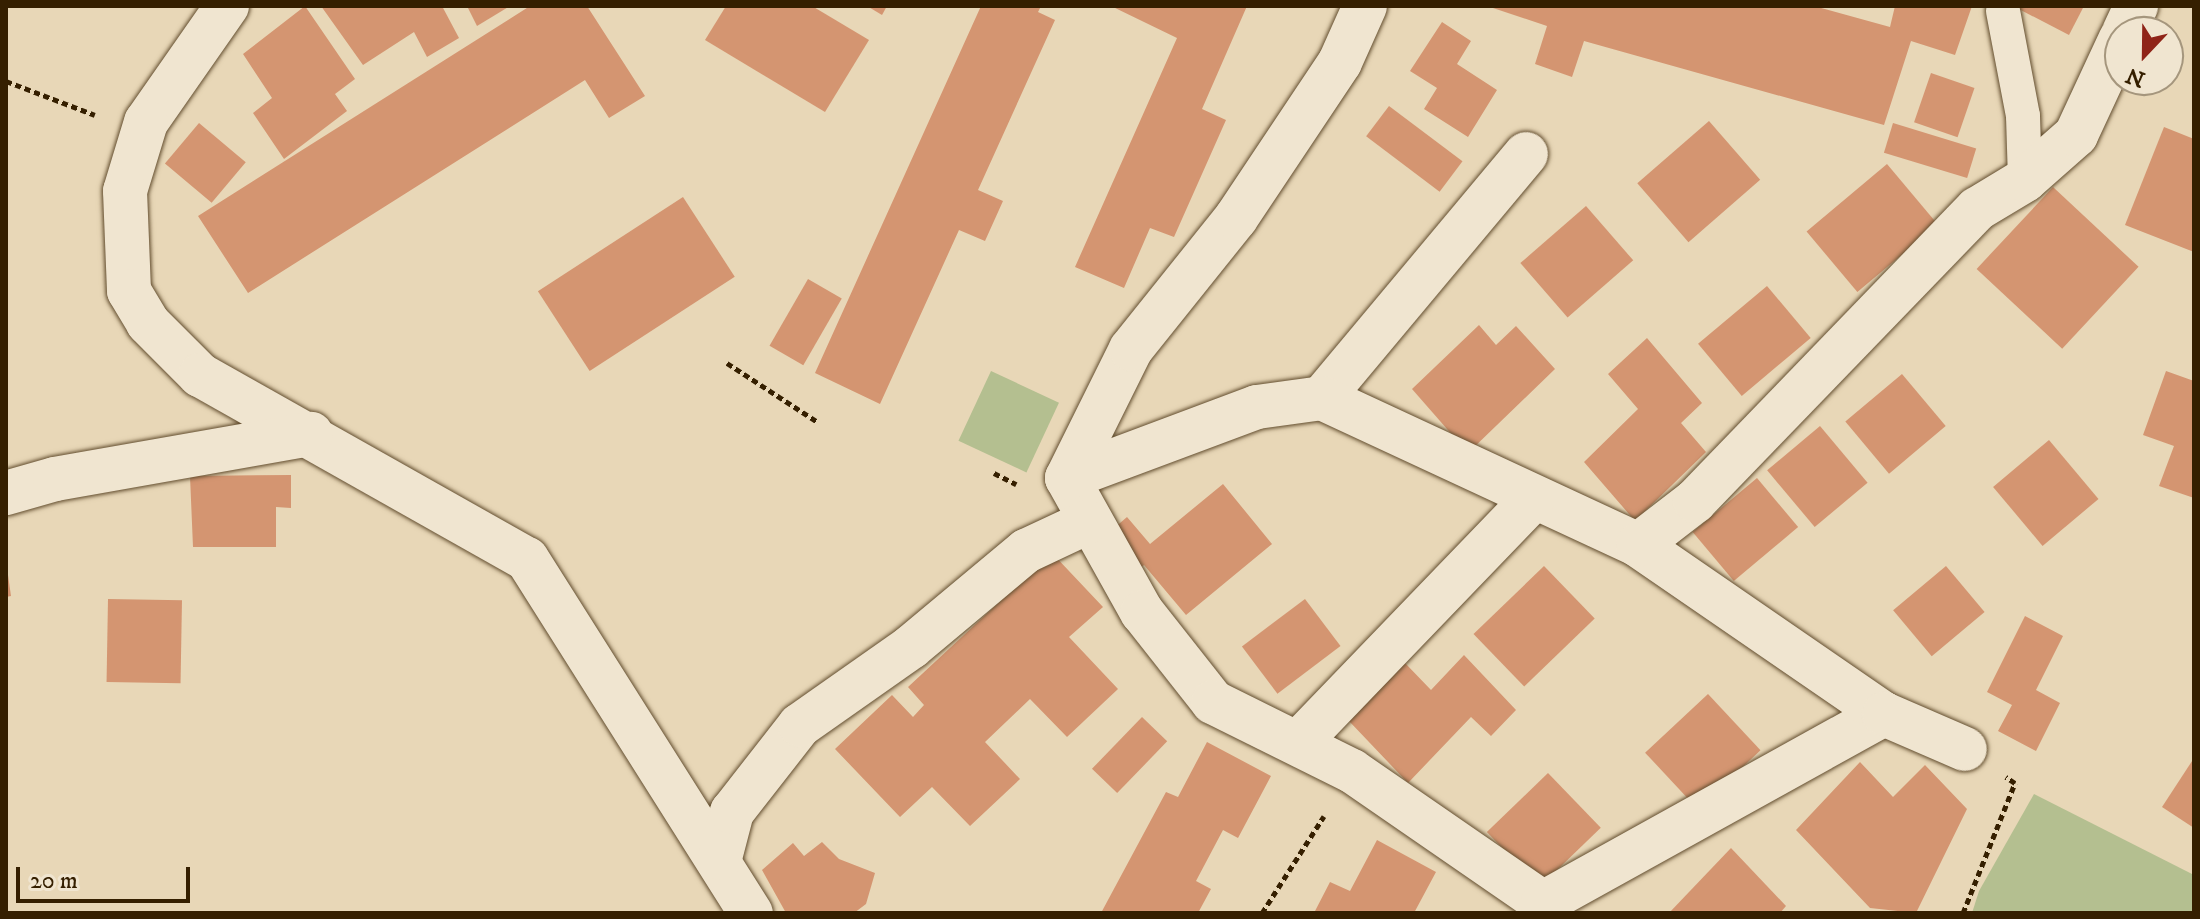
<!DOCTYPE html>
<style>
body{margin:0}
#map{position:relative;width:2200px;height:919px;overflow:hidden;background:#e8d7b7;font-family:"IM FELL DW Pica",serif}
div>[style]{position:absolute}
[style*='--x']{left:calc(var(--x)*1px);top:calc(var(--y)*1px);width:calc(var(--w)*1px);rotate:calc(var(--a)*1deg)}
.green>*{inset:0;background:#b4bf90;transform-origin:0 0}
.building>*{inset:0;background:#d49571;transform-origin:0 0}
.path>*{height:5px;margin-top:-2.5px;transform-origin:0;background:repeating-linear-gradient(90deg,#351f00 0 6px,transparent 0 10px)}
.roads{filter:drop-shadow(0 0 2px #624d2e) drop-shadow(0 0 2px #624d2e)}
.lane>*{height:34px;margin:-17px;padding:0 17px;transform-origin:17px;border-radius:17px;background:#f0e5d0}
.street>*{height:44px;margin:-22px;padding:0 22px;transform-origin:22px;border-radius:22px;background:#f0e5d0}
span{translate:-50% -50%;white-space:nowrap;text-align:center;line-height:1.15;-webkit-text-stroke:6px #f0e5d0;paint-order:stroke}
.frame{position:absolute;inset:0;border:8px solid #351f00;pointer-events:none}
.north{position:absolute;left:2104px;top:16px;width:80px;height:80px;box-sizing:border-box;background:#f0e5d0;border:2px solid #a5967d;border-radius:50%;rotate:202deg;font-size:22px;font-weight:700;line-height:32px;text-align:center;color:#351f00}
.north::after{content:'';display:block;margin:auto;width:28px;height:36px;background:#8f2418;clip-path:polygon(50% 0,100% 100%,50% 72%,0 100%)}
.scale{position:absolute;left:16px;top:867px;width:174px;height:36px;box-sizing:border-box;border:4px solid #351f00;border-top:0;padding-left:10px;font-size:24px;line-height:28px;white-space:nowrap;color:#351f00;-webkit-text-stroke:6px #f0e5d0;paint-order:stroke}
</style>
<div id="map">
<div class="green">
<i style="left:991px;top:371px;width:75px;height:77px;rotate:25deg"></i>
<i style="clip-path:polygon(2034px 794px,2194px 875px,2194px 913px,1972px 913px,1979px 891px)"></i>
</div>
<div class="building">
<i style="clip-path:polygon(305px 6px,355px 79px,335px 94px,347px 111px,284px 159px,253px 113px,272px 98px,243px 54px)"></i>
<i style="clip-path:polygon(321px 6px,442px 6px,459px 38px,427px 57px,414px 32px,363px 65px)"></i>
<i style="clip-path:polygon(467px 6px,510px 6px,477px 26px)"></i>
<i style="clip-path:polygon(530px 6px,587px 6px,645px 96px,609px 118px,585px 80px,248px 293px,198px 216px)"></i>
<i style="clip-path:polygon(726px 6px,812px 6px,869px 40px,825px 112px,705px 40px)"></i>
<i style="clip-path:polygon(867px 6px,887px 6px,882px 15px)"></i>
<i style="clip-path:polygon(981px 6px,1041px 6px,1038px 12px,1055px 20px,978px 190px,1003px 201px,985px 241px,959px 230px,880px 404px,815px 373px)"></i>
<i style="clip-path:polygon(1111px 6px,1247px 6px,1202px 109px,1226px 120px,1174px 237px,1150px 228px,1124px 288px,1075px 267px,1177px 38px)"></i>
<i style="clip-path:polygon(1487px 6px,1814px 6px,1890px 27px,1895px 6px,1972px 6px,1955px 55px,1911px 41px,1884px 125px,1584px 41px,1572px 77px,1535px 64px,1547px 26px)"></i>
<i style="clip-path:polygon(2013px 6px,2084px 6px,2069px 35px)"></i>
<i style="clip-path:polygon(1442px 22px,1471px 41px,1457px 64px,1497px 90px,1468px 137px,1424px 109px,1437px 88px,1410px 71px)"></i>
<i style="left:1931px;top:73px;width:46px;height:52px;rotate:19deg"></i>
<i style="left:1389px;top:106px;width:92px;height:38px;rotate:37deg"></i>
<i style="left:1709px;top:121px;width:78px;height:95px;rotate:49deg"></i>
<i style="left:199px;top:123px;width:61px;height:53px;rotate:40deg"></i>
<i style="left:1893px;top:123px;width:87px;height:31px;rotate:17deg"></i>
<i style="clip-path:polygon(2164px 127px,2194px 139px,2194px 252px,2125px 225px)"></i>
<i style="left:1887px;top:164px;width:79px;height:105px;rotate:50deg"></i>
<i style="left:2053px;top:187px;width:117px;height:112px;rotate:43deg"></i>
<i style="left:683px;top:197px;width:95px;height:173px;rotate:57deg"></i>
<i style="left:1586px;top:206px;width:72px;height:87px;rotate:49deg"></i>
<i style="left:808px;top:279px;width:39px;height:77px;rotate:30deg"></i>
<i style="left:1767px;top:286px;width:68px;height:90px;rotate:50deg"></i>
<i style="clip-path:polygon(1479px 325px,1496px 345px,1516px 326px,1555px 369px,1468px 453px,1412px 389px)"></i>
<i style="clip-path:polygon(1647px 338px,1702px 403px,1681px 423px,1706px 452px,1635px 521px,1584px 462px,1638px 409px,1608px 374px)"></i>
<i style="clip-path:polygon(2166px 371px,2194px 381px,2194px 498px,2159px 486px,2174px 446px,2143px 435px)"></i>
<i style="left:1902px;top:374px;width:68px;height:74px;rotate:50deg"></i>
<i style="left:1820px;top:426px;width:74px;height:69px;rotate:50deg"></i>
<i style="left:2049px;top:440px;width:77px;height:73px;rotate:50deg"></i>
<i style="clip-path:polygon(291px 475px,291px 508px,276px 507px,276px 547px,193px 547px,190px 476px)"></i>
<i style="left:1757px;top:478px;width:64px;height:84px;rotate:50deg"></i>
<i style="clip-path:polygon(1223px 484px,1272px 544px,1186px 615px,1144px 565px,1135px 572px,1105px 536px,1127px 517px,1150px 544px)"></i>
<i style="clip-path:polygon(1052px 553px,1103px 607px,1069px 637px,1118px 689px,1067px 737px,1030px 699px,985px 742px,1020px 779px,970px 826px,932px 787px,900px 817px,835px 749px,892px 695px,913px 717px,924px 705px,908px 687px)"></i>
<i style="left:1544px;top:566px;width:73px;height:98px;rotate:46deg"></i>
<i style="left:1946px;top:566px;width:60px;height:69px;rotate:50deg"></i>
<i style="clip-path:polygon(8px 575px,11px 596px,6px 597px,6px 576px)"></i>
<i style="left:108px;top:599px;width:74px;height:83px;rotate:1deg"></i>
<i style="left:1305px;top:599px;width:59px;height:79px;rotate:53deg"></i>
<i style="clip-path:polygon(2025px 616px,2063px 636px,2036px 690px,2060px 703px,2036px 751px,1998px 731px,2012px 705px,1987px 692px)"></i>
<i style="clip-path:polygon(1464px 655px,1516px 710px,1491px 736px,1471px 717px,1408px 783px,1349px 721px,1405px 663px,1431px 690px)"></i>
<i style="left:1708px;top:694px;width:77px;height:86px;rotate:47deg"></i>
<i style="left:1142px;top:717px;width:35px;height:72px;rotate:44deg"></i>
<i style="clip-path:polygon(1207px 742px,1271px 776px,1238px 838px,1223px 830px,1196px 881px,1211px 889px,1198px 913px,1101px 913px,1166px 792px,1178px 797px)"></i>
<i style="clip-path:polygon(2194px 758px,2194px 828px,2162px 807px)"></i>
<i style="clip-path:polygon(1860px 762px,1893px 797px,1925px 765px,1967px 809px,1916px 913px,1870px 908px,1796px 830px)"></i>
<i style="left:1548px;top:773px;width:76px;height:85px;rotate:46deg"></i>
<i style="clip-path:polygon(1377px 840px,1436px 872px,1414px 913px,1314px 913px,1330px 882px,1350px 891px)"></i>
<i style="clip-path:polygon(822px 842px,839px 859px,875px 873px,866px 904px,854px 913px,786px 913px,762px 870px,793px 843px,804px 856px)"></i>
<i style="clip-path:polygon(1731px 848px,1786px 906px,1780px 913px,1669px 913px)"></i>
</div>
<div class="path">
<i style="--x:6;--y:81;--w:95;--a:20.9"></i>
<i style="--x:727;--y:363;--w:108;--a:33"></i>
<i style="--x:994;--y:473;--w:25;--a:27"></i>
<i style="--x:1262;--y:913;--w:115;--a:-57.4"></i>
<i style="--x:1963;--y:913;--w:140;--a:-68.2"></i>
<i style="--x:2015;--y:783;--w:11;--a:-146"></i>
</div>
<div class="roads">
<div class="lane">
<i style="--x:2003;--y:11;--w:107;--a:79.2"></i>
<i style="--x:2023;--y:116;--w:64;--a:88.2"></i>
</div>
<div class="street">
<i style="--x:227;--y:6;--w:141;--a:124.9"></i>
<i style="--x:146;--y:122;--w:72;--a:106.9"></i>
<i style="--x:125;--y:191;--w:100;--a:87.7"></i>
<i style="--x:129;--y:291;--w:37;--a:59"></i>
<i style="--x:148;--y:323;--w:74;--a:45"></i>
<i style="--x:200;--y:375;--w:375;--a:29.4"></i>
<i style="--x:527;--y:559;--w:419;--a:57.7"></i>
<i style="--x:2124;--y:32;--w:29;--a:-65"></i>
<i style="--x:1322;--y:398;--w:318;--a:-50.1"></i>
<i style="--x:1067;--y:478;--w:154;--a:60.8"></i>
<i style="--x:1142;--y:612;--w:115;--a:51.7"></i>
<i style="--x:1213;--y:702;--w:155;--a:26.4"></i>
<i style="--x:1352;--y:771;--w:232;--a:34.6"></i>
<i style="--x:1543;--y:903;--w:390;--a:-29"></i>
<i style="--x:1067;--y:478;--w:203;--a:-20.5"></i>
<i style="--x:1257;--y:407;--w:66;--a:-7.9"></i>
<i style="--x:1322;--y:398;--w:349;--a:24.9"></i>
<i style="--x:1638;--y:545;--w:298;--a:34.5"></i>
<i style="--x:1884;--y:714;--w:88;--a:23.4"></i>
<i style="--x:1067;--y:478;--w:144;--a:-63.6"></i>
<i style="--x:1131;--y:349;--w:168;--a:-51.3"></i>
<i style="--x:1236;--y:218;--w:187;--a:-56.3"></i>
<i style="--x:1340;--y:62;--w:61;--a:-65.9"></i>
<i style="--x:6;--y:493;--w:51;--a:-15.9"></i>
<i style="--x:55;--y:479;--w:260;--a:-10"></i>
<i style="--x:1638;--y:545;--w:72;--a:-37.7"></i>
<i style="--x:1695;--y:501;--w:406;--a:-46"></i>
<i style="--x:1977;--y:209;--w:56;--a:-31.1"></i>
<i style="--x:2025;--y:180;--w:68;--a:-41.4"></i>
<i style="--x:2076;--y:135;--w:105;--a:-65.1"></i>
<i style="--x:1299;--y:742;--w:337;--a:-46.1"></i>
<i style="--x:720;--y:858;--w:48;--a:-75.4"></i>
<i style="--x:732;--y:812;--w:110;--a:-52"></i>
<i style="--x:800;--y:725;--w:136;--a:-35.1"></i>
<i style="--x:911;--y:647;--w:150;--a:-39.9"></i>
<i style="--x:1026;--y:551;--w:68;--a:-25.1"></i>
</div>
</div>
<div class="frame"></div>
<div class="north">N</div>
<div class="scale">20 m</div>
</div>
